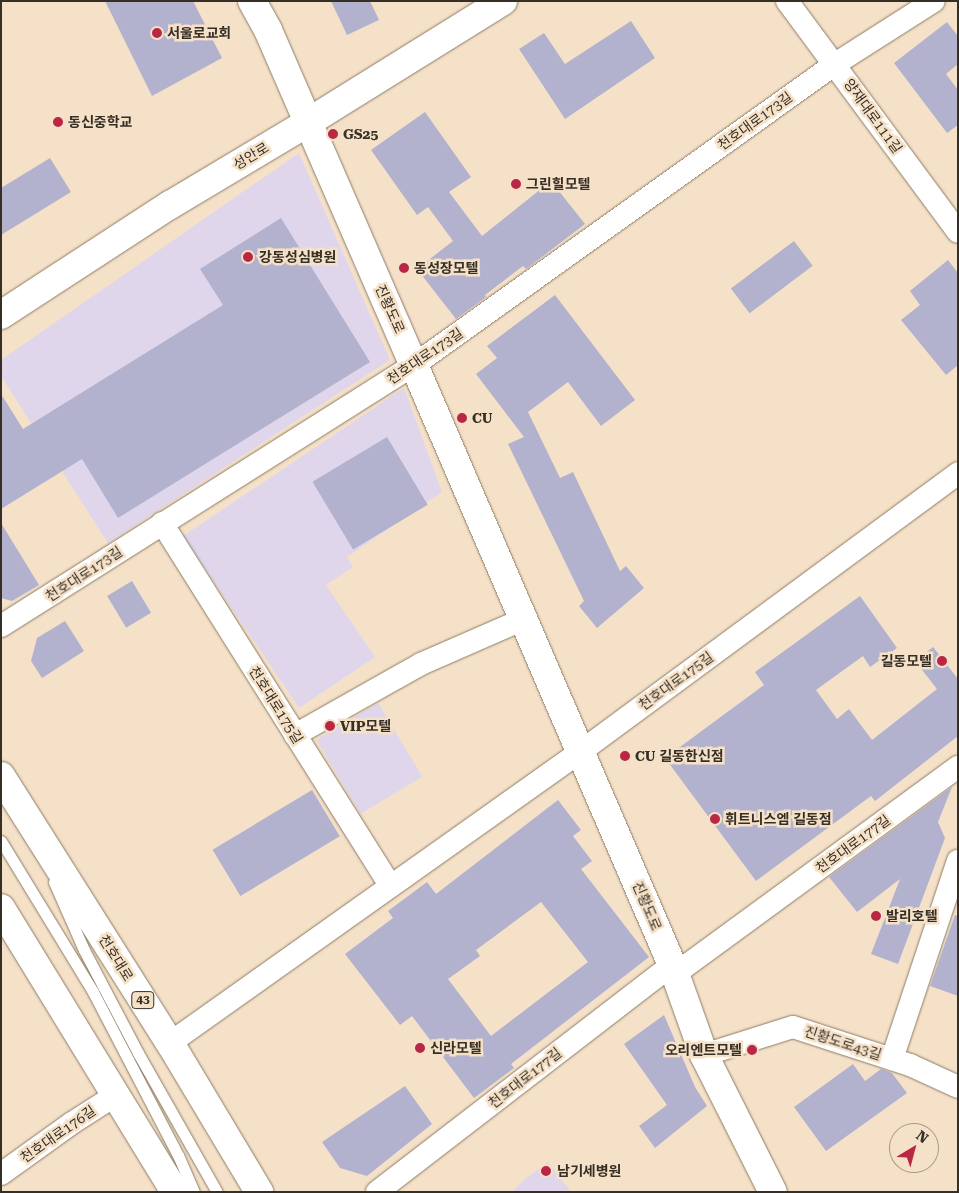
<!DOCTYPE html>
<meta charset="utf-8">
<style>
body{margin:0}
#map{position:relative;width:959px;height:1193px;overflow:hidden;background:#f5e1c8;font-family:"Roboto Serif","Noto Sans KR",serif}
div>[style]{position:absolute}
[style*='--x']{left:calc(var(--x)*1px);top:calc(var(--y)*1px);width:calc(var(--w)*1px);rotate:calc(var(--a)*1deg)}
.medical>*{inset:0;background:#dfd6eb;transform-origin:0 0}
.building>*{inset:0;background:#b3b2ce;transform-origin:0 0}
.roads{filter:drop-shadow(0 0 1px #8c7b64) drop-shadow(0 0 1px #8c7b64)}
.service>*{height:11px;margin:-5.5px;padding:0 5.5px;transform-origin:5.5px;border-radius:5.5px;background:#fff}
.minor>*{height:22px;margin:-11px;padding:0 11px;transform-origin:11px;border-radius:11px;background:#fff}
.tertiary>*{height:28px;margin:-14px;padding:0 14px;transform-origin:14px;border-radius:14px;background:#fff}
.secondary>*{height:28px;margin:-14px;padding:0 14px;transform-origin:14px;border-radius:14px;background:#fff}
.primary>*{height:28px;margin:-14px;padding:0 14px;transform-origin:14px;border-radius:14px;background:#fff}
.dots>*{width:14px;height:14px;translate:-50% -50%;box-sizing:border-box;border:2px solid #f5e1c8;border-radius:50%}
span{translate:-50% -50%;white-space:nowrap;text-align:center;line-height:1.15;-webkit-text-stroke:5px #f5e1c8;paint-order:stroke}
.shield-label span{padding:1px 4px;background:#f5e1c8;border:1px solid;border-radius:4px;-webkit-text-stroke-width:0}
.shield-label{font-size:12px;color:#362f25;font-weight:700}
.poi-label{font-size:14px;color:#362f25;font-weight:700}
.left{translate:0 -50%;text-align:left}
.right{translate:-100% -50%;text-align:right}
.street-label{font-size:14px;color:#362f25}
.frame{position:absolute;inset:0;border:2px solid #362f25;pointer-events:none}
.north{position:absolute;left:889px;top:1123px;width:50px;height:50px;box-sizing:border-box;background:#f5e1c8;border:1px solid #a99a87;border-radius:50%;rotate:37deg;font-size:14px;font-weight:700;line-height:20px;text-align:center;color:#362f25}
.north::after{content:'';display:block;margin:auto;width:18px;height:22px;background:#b92744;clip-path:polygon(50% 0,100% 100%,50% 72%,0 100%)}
</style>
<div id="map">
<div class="medical">
<i style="clip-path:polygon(299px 153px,390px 360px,108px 543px,1px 376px,1px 360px)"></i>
<i style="clip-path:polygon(404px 388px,442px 492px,347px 557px,353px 567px,326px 585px,375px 657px,299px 708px,183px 536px)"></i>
<i style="left:378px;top:703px;width:86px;height:72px;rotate:59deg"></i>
<i style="clip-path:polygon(548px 1162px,571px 1192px,512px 1192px,525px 1179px)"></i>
</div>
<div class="building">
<i style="clip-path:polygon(105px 1px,193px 1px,222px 58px,152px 96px)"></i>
<i style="clip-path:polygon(331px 1px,370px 1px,379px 20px,347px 35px)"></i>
<i style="clip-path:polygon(631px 21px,655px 58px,565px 119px,519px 49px,544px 33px,565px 64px)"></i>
<i style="clip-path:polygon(947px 22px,958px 36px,958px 64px,946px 74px,958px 90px,958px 125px,947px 133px,894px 63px)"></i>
<i style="clip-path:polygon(425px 112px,471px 177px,449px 192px,482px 236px,551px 181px,585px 224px,526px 269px,523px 266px,485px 295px,486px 297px,456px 319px,417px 269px,453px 241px,428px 207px,417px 215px,371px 150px)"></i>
<i style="clip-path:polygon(50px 158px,71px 192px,1px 235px,1px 188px)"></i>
<i style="clip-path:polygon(281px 218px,370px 362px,118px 518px,82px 459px,1px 509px,1px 394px,23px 429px,223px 305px,200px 269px)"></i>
<i style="left:794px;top:241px;width:31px;height:79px;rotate:53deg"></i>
<i style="clip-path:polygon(948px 260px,958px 273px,958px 365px,946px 375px,901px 320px,920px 305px,910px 291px)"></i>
<i style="clip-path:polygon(555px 295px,635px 400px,601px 426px,568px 382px,528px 412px,560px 478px,573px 472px,620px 571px,626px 566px,644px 588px,597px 628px,579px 606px,584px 601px,508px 444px,524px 437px,476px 374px,497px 358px,487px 346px)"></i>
<i style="left:387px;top:437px;width:79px;height:87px;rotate:59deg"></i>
<i style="clip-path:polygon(1px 523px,39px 585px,12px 601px,1px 598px)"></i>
<i style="left:132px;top:581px;width:37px;height:29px;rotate:59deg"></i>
<i style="clip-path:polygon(860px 596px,897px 648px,870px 667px,863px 656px,816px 690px,837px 719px,849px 709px,872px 740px,937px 689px,915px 661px,933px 647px,958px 679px,958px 736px,875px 801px,871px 796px,756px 881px,665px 758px,764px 685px,755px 672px)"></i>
<i style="clip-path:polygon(65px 621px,84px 651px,42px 678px,31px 661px,37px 638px)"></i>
<i style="clip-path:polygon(952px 787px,938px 822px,945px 838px,898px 964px,871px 954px,900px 879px,857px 912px,829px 877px)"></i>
<i style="left:312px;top:790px;width:54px;height:116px;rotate:59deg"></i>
<i style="clip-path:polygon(evenodd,558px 800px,581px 830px,573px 836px,592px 861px,581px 869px,649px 957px,511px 1064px,514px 1068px,474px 1098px,412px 1016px,400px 1025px,345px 954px,393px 918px,388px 911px,427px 882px,436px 894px,558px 800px,541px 902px,588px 962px,491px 1036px,448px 979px,480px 956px,476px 950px,541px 902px)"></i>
<i style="clip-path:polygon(955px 915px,958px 916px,958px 996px,930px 986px)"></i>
<i style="clip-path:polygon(664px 1015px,695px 1087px,707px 1106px,655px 1148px,639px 1126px,667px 1105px,624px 1044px)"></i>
<i style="clip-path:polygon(853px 1064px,865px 1081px,881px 1069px,892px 1073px,907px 1093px,826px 1151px,794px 1107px)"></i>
<i style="clip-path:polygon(405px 1086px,432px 1124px,367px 1176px,340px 1168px,322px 1142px)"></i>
</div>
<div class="roads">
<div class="service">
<i style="--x:1;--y:841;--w:177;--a:58.6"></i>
<i style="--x:93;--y:992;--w:184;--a:62.5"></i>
<i style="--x:178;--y:1155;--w:40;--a:66.6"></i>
<i style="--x:54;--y:882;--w:74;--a:66.2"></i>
<i style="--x:84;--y:950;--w:116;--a:62.3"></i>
<i style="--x:138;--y:1053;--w:160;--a:60.4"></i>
</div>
<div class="minor">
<i style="--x:787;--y:1;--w:287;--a:53.5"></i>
<i style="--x:162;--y:523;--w:429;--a:57.8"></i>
<i style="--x:1;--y:626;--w:489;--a:-32.3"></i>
<i style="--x:414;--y:365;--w:518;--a:-35.56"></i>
<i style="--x:835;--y:64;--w:117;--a:-32.5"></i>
<i style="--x:295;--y:735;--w:145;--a:-29.4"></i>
<i style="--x:421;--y:664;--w:112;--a:-23.6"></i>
<i style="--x:675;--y:974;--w:351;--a:-36.2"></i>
<i style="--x:170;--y:1043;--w:503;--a:-35.37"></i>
<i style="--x:580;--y:752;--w:470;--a:-36.4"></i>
<i style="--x:704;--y:1055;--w:93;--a:-17.5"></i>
<i style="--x:793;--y:1027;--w:123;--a:18"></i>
<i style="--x:910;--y:1065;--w:53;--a:24.6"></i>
<i style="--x:892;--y:1059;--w:209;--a:-71.6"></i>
<i style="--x:1;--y:1174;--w:87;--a:-35.7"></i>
<i style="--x:72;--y:1123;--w:52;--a:-32.5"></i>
<i style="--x:377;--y:1192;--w:372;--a:-37.6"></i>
</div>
<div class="tertiary">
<i style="--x:252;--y:1;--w:33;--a:61"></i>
<i style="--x:268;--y:30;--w:365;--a:66.5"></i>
<i style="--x:414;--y:365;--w:653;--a:66.73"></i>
<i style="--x:672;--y:965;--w:96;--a:70.4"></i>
<i style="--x:704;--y:1055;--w:153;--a:63.3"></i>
</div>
<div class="secondary">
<i style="--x:1;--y:315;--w:202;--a:-33.1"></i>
<i style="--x:170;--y:205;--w:160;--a:-30.9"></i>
<i style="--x:307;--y:123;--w:231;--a:-31.9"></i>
</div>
<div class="primary">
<i style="--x:1;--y:776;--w:316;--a:57.7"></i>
<i style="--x:170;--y:1043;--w:174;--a:59.1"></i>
<i style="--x:1;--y:908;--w:333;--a:58.5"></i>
</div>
</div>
<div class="dots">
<i style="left:157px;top:33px;background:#b92744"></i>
<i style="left:58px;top:122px;background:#b92744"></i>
<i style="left:333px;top:134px;background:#b92744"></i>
<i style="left:516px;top:184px;background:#b92744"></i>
<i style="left:248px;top:257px;background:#b92744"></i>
<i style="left:404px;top:268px;background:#b92744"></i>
<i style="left:462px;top:418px;background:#b92744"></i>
<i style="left:942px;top:661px;background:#b92744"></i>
<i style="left:330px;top:726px;background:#b92744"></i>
<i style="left:625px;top:756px;background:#b92744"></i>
<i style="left:715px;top:819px;background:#b92744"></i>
<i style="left:876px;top:916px;background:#b92744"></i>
<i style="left:420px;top:1048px;background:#b92744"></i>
<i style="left:752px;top:1050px;background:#b92744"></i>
<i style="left:546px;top:1171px;background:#b92744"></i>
</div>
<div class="shield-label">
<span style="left:143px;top:1000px">43</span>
</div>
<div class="poi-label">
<span class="left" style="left:167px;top:33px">서울로교회</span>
<span class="left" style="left:68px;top:122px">동신중학교</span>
<span class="left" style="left:343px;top:134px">GS25</span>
<span class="left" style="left:526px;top:184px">그린힐모텔</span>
<span class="left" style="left:259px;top:257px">강동성심병원</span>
<span class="left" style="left:414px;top:268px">동성장모텔</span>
<span class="left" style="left:472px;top:418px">CU</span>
<span class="right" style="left:932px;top:661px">길동모텔</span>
<span class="left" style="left:340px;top:726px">VIP모텔</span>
<span class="left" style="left:635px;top:756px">CU 길동한신점</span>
<span class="left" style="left:725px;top:819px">휘트니스엠 길동점</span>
<span class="left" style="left:886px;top:916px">발리호텔</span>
<span class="left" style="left:430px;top:1048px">신라모텔</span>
<span class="right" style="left:742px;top:1050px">오리엔트모텔</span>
<span class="left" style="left:557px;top:1171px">남기세병원</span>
</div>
<div class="street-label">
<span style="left:873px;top:116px;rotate:54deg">양재대로111길</span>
<span style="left:755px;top:121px;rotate:-36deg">천호대로173길</span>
<span style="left:251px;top:156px;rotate:-31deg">성안로</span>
<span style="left:390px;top:309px;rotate:66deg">진황도로</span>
<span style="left:425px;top:356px;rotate:-34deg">천호대로173길</span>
<span style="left:84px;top:574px;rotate:-33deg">천호대로173길</span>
<span style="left:676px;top:681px;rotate:-36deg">천호대로175길</span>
<span style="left:276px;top:705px;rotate:58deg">천호대로175길</span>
<span style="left:853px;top:844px;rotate:-36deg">천호대로177길</span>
<span style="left:647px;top:906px;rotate:67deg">진황도로</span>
<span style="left:116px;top:958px;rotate:58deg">천호대로</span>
<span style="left:843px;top:1043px;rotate:18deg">진황도로43길</span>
<span style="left:525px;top:1078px;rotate:-38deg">천호대로177길</span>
<span style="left:58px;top:1134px;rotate:-35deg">천호대로176길</span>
</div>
<div class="frame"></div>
<div class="north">N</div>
</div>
